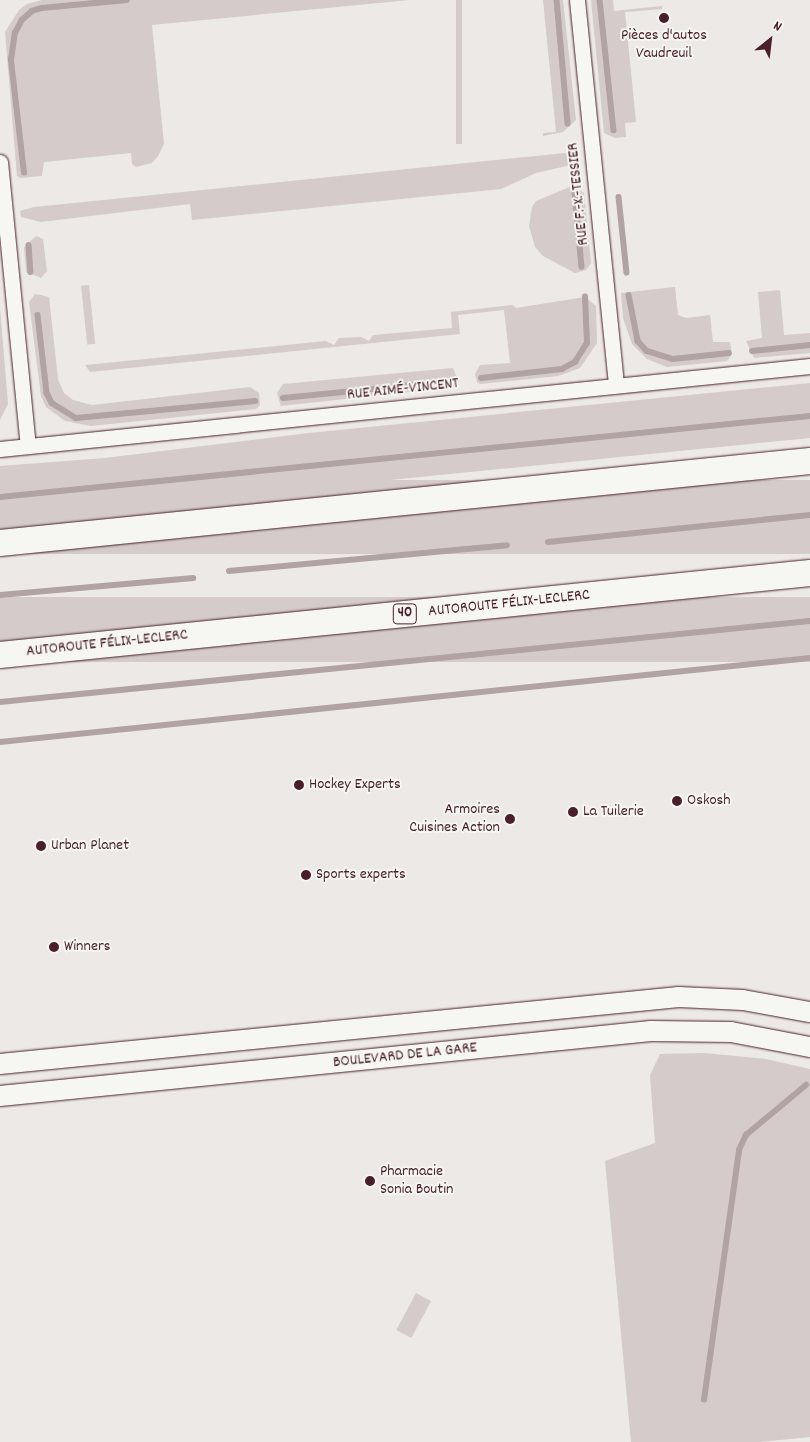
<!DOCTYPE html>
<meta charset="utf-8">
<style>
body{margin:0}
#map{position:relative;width:810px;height:1442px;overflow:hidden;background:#ece9e6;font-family:Dekko,sans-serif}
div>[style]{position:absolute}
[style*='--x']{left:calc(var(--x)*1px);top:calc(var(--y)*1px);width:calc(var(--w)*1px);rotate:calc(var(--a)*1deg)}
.green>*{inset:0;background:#d4cbca;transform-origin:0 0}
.stream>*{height:5.5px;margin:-2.75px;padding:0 2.75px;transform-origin:2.75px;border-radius:2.75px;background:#b1a2a3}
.roads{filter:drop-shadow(0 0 1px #4a1f2b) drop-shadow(0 0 1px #4a1f2b)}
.street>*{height:15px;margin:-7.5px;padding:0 7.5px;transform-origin:7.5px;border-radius:7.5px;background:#f6f6f2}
.secondary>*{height:20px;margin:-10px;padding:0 10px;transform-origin:10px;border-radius:10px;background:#f6f6f2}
.highway>*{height:26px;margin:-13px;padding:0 13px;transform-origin:13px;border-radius:13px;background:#f6f6f2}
.dots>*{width:14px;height:14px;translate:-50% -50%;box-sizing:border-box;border:2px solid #f6f6f2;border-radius:50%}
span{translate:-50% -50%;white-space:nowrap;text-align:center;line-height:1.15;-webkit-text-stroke:4px #f6f6f2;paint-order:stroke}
.shield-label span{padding:1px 4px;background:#f6f6f2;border:1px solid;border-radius:4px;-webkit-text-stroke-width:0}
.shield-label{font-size:15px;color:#4a1f2b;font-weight:700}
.poi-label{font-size:16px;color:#4a1f2b}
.left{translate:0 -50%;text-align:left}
.right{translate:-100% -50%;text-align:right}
.street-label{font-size:16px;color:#4a1f2b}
.north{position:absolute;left:745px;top:15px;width:50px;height:50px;-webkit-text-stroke:4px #f6f6f2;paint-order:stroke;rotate:29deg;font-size:14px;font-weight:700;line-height:20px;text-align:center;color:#4a1f2b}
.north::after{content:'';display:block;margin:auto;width:18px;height:22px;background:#4a1f2b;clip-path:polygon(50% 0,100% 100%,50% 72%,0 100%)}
</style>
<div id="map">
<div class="green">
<i style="clip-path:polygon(42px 0,410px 0,152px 25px,164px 144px,158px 156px,152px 163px,136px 167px,132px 164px,131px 153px,44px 162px,42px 176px,20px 178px,17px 176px,5px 32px,19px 10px,27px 4px)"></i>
<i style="left:456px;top:0;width:6px;height:144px"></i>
<i style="clip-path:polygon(543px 0,563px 0,576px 120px,563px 132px,543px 136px,543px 133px,556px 132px)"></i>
<i style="clip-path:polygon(591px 0,613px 0,614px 11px,662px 6px,662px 9px,625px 12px,636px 122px,625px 123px,626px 137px,615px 138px,604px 133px)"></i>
<i style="clip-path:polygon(565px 153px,574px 157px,571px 165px,536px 173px,501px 189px,192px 220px,190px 204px,41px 222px,21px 217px,20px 211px,34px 207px)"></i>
<i style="clip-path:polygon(572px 186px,584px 193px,591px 263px,586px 270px,575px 273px,543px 256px,535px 247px,529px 226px,532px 207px,536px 201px)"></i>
<i style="clip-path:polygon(36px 236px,43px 239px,47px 271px,41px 278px,26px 272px,24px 247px)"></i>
<i style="left:89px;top:285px;width:59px;height:8px;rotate:84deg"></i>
<i style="clip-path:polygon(675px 287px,678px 315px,686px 318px,710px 315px,713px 342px,730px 342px,732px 354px,727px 361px,667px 367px,647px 359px,632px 344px,623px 318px,621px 293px)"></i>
<i style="clip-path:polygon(780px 290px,784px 335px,810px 333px,810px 353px,754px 358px,746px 341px,762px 338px,758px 292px)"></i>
<i style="clip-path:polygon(35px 294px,49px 297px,58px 379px,64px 393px,73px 400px,92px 405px,250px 387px,259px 393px,260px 405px,256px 409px,91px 426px,65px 421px,46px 407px,41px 396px,29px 302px)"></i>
<i style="clip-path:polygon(585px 297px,596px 306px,597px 343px,580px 368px,558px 376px,480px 384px,477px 382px,475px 374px,480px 365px,510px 363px,504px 310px,458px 315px,460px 334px,90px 372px,85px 365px,326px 341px,334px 345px,339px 338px,361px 337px,369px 341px,373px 335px,452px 328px,451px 312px,513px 305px,516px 308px)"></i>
<i style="clip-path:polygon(0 308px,8px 404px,0 420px)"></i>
<i style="clip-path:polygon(453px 368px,457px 378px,455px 387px,281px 406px,277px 393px,283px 384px)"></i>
<i style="clip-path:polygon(810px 383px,810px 438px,0 519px,0 466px,105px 458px,308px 433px)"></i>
<i style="left:810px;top:480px;width:74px;height:814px;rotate:90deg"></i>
<i style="left:810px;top:597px;width:65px;height:814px;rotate:90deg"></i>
<i style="clip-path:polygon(704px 1053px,766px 1059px,810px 1069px,810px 1437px,760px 1442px,631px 1442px,605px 1161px,655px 1143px,650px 1075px,660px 1054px)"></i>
<i style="left:416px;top:1293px;width:17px;height:42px;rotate:28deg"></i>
</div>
<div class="stream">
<i style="--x:557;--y:0;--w:124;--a:84.9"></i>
<i style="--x:600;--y:0;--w:131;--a:83.9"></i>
<i style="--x:572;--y:159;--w:4;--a:90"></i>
<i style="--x:24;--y:173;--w:114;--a:-96.6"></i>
<i style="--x:11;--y:60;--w:27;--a:-82"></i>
<i style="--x:15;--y:33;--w:15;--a:-62"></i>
<i style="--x:22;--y:20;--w:13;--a:-42"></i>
<i style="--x:32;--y:11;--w:10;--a:-17"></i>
<i style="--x:42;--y:8;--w:85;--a:-5.4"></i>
<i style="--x:575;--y:192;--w:75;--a:84.7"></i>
<i style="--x:619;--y:197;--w:76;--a:84"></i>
<i style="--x:29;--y:245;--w:27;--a:86"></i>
<i style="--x:629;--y:295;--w:47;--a:78.9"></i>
<i style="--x:638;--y:341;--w:13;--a:48"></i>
<i style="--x:647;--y:351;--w:27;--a:17"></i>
<i style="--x:673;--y:359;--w:56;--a:-6.1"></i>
<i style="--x:38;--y:315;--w:79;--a:83.4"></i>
<i style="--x:47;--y:393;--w:11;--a:63"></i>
<i style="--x:52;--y:403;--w:28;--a:32"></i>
<i style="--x:76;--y:418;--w:180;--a:-5.4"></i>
<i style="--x:752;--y:351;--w:58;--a:-5.9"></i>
<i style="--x:481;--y:378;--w:81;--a:-6.3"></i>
<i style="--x:562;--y:369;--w:15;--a:-28"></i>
<i style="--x:575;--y:362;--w:22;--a:-58"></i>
<i style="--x:587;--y:343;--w:46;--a:-92.5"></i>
<i style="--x:283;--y:398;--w:172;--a:-5.7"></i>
<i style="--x:0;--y:497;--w:814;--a:-5.71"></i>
<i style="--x:548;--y:542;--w:263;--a:-5.9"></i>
<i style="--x:229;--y:571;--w:279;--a:-5.3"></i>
<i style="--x:0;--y:595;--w:194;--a:-5"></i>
<i style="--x:0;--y:702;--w:814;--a:-5.71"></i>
<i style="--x:0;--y:742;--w:814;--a:-5.92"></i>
<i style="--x:704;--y:1400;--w:252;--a:-82"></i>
<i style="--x:739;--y:1150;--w:17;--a:-65"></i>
<i style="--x:746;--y:1135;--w:78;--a:-39.8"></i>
</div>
<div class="roads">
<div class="street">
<i style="--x:577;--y:0;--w:387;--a:84.2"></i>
<i style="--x:0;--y:162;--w:285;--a:84.4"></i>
<i style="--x:0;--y:449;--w:814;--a:-5.85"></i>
</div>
<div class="secondary">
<i style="--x:0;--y:1064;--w:682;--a:-5.64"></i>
<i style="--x:679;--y:997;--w:64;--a:2.7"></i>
<i style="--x:743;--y:1000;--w:68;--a:10.2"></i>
<i style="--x:0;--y:1096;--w:654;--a:-5.7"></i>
<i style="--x:651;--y:1031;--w:80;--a:0.7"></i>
<i style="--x:731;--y:1032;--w:80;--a:10.8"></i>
</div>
<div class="highway">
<i style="--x:0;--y:543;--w:814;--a:-5.78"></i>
<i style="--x:0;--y:655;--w:814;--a:-5.78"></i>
</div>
</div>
<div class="dots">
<i style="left:664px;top:18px;background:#4a1f2b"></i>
<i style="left:299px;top:785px;background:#4a1f2b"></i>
<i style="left:677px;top:801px;background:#4a1f2b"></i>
<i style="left:573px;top:812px;background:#4a1f2b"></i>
<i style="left:510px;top:819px;background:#4a1f2b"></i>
<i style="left:41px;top:846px;background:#4a1f2b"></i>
<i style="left:306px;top:875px;background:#4a1f2b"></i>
<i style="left:54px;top:947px;background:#4a1f2b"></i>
<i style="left:370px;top:1181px;background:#4a1f2b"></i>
</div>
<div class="shield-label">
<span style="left:405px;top:614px">40</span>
</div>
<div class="poi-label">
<span style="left:664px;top:45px">Pièces d'autos<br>Vaudreuil</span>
<span class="left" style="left:309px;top:785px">Hockey Experts</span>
<span class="left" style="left:687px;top:801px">Oskosh</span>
<span class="right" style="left:500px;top:819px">Armoires<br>Cuisines Action</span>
<span class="left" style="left:583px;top:812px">La Tuilerie</span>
<span class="left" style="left:51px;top:846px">Urban Planet</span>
<span class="left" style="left:316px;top:875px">Sports experts</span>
<span class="left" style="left:64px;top:947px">Winners</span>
<span class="left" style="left:380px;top:1181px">Pharmacie<br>Sonia Boutin</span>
</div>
<div class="street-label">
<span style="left:579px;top:194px;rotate:-96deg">RUE F.-X.-TESSIER</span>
<span style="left:403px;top:390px;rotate:-6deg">RUE AIMÉ-VINCENT</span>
<span style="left:509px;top:604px;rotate:-6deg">AUTOROUTE FÉLIX-LECLERC</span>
<span style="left:107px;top:644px;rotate:-6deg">AUTOROUTE FÉLIX-LECLERC</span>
<span style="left:405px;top:1056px;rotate:-6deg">BOULEVARD DE LA GARE</span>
</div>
<div class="north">N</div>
</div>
